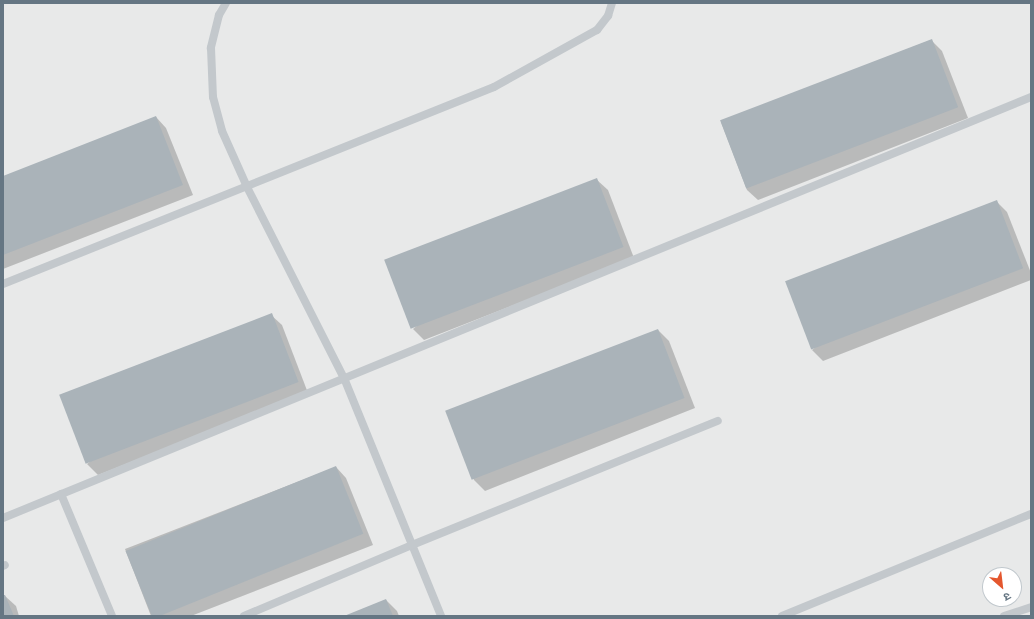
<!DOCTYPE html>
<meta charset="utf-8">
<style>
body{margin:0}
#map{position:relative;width:1034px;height:619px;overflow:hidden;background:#fafaf8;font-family:Ubuntu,"Noto Sans Devanagari",sans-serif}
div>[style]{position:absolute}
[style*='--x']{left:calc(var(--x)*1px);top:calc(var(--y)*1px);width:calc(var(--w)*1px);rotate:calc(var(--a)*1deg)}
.built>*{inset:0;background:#e8e9e9}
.shadow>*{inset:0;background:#0003}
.building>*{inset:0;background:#aab3b9;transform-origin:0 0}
.lane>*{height:8px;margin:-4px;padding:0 4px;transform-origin:4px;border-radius:4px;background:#c3c8cc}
span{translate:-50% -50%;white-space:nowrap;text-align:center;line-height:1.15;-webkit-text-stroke:4px #fff;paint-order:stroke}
.frame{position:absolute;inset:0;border:4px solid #657683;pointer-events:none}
.north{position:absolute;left:982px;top:567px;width:40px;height:40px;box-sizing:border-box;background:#fff;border:1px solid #c1c8cd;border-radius:50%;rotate:152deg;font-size:11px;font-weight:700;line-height:16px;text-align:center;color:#657683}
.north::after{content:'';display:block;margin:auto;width:14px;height:18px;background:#e4572e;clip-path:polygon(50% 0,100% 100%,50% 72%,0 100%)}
</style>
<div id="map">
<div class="built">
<i style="clip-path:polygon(evenodd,3px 3px,1031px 3px,1031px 616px,3px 616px,3px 3px,990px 575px,1014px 575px,1014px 599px,990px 599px,990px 575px)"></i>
</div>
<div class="shadow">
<i style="clip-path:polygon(931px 40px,942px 51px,968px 118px,758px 200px,747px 190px,721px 122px)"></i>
<i style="clip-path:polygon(156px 117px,166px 128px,193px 195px,3px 269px,3px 177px)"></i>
<i style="clip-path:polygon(597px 180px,608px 190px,634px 258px,424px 340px,413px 329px)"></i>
<i style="clip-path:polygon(996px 201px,1007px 212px,1031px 273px,1031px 280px,823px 361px,812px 350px)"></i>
<i style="clip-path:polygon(271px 315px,282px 325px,308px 393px,98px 475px,87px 464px)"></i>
<i style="clip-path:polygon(658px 330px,669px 341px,695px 408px,485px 491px,474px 480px,448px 413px)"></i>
<i style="clip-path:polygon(336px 467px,346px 478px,373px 545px,191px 616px,151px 616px,125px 549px)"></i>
<i style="clip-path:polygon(3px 596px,5px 596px,16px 606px,19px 616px,3px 616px)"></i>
<i style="clip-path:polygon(386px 600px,397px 611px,399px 616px,346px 616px)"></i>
</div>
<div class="building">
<i style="left:932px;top:39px;width:73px;height:227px;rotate:69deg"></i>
<i style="clip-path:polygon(156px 116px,183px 185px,3px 255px,3px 176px)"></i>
<i style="left:597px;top:178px;width:74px;height:228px;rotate:69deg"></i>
<i style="left:997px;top:200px;width:73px;height:227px;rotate:69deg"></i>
<i style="left:272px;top:313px;width:74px;height:228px;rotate:69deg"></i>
<i style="left:658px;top:329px;width:74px;height:228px;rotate:69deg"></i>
<i style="left:336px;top:466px;width:73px;height:227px;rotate:68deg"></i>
<i style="clip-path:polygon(3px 595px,5px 595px,14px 616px,3px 616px)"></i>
<i style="clip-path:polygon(386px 599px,393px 616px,344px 616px)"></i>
</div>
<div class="lane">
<i style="--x:226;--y:3;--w:14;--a:120"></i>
<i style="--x:219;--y:15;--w:34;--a:104"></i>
<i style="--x:211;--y:48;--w:49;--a:87.7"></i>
<i style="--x:213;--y:97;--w:35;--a:75"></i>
<i style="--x:222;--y:131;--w:61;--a:65.9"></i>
<i style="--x:247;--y:187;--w:214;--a:63.1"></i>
<i style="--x:344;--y:378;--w:257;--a:67.8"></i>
<i style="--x:3;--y:284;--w:529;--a:-21.86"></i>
<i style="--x:494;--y:87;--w:118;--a:-29"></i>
<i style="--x:597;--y:30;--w:18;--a:-52"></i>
<i style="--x:608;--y:16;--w:14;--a:-73"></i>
<i style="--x:61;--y:494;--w:132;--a:67.3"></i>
<i style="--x:3;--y:518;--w:1111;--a:-22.27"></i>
<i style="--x:3;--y:566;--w:2;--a:-27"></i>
<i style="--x:244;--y:616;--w:182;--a:-22.9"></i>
<i style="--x:412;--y:545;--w:330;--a:-22.1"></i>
<i style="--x:782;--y:616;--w:269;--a:-22.3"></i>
<i style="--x:1004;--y:616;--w:28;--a:-18"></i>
</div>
<div class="frame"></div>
<div class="north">उ</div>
</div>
